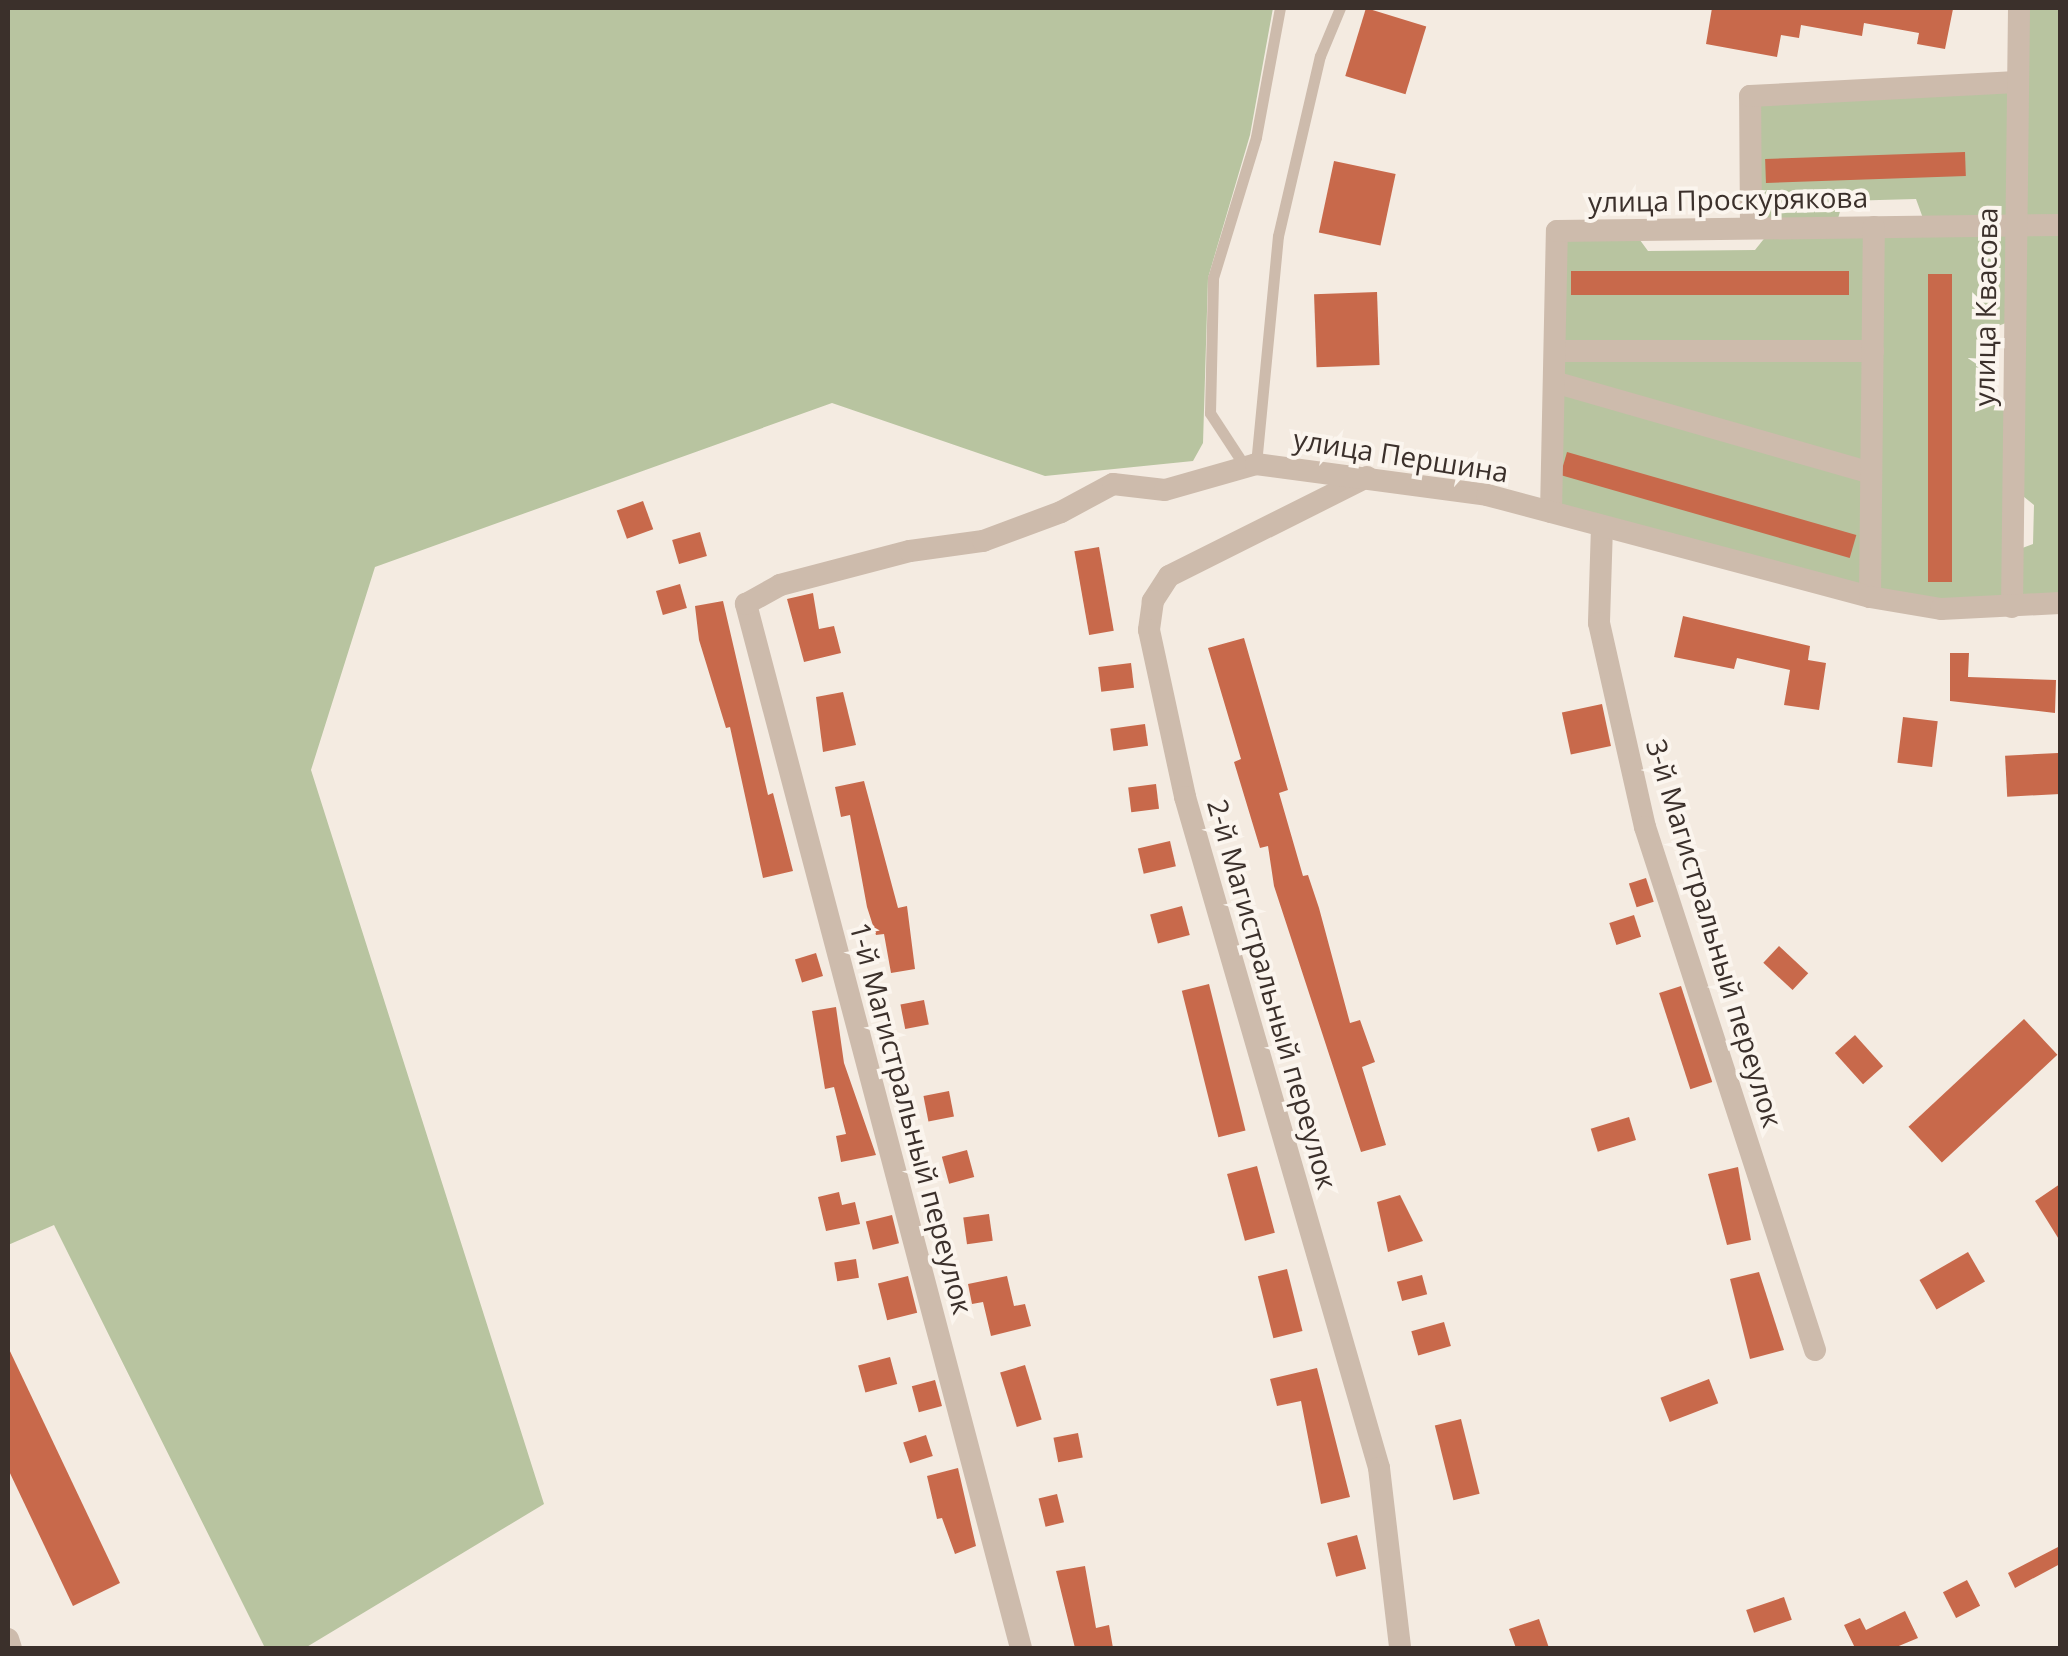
<!DOCTYPE html>
<meta charset="utf-8">
<style>
body{margin:0}
#map{position:relative;width:2068px;height:1656px;overflow:hidden;background:#f4ebe1;font-family:"Open Sans",sans-serif}
div>[style]{position:absolute}
[style*='--x']{left:calc(var(--x)*1px);top:calc(var(--y)*1px);width:calc(var(--w)*1px);rotate:calc(var(--a)*1deg)}
.green>*{inset:0;background:#b8c4a0;transform-origin:0 0}
.building>*{inset:0;background:#c8694b;transform-origin:0 0}
.service>*{height:11px;margin:-5.5px;padding:0 5.5px;transform-origin:5.5px;border-radius:5.5px;background:#cdbbac}
.minor>*{height:22px;margin:-11px;padding:0 11px;transform-origin:11px;border-radius:11px;background:#cdbbac}
span{translate:-50% -50%;white-space:nowrap;text-align:center;line-height:1.15;-webkit-text-stroke:8px #fbf5ee;paint-order:stroke}
.street-label{font-size:28px;color:#3b302b}
.frame{position:absolute;inset:0;border:10px solid #3b302b;pointer-events:none}
</style>
<div id="map">
<div class="green">
<i style="clip-path:polygon(8px 8px,1273px 8px,1250px 135px,1208px 278px,1203px 443px,1193px 461px,1045px 476px,832px 403px,375px 567px,311px 770px,544px 1504px,305px 1648px,265px 1648px,54px 1225px,8px 1245px)"></i>
<i style="left:2025px;top:8px;width:35px;height:212px"></i>
<i style="clip-path:polygon(2012px 88px,2012px 220px,1924px 221px,1916px 199px,1843px 201px,1837px 222px,1757px 222px,1755px 102px)"></i>
<i style="clip-path:polygon(2060px 229px,2060px 598px,2017px 601px,2017px 550px,2033px 544px,2034px 505px,2018px 492px,2022px 230px)"></i>
<i style="clip-path:polygon(2011px 232px,2011px 321px,1990px 329px,1989px 397px,2010px 405px,2007px 600px,1940px 604px,1876px 592px,1879px 234px)"></i>
<i style="clip-path:polygon(1870px 234px,1869px 346px,1560px 346px,1563px 237px,1637px 236px,1648px 251px,1755px 250px,1767px 235px)"></i>
<i style="clip-path:polygon(1559px 358px,1864px 360px,1864px 463px,1559px 377px)"></i>
<i style="clip-path:polygon(1559px 389px,1866px 476px,1865px 590px,1556px 507px)"></i>
</div>
<div class="building">
<i style="left:1366px;top:8px;width:63px;height:71px;rotate:17deg"></i>
<i style="clip-path:polygon(1712px 8px,1943px 8px,1953px 9px,1945px 49px,1917px 44px,1919px 33px,1864px 23px,1862px 36px,1801px 25px,1799px 38px,1781px 35px,1777px 57px,1706px 44px)"></i>
<i style="left:1965px;top:152px;width:24px;height:200px;rotate:88deg"></i>
<i style="left:1334px;top:161px;width:63px;height:73px;rotate:12deg"></i>
<i style="left:1849px;top:271px;width:24px;height:278px;rotate:90deg"></i>
<i style="left:1928px;top:274px;width:24px;height:308px"></i>
<i style="left:1377px;top:292px;width:73px;height:63px;rotate:88deg"></i>
<i style="left:1567px;top:452px;width:301px;height:24px;rotate:16deg"></i>
<i style="left:643px;top:501px;width:30px;height:28px;rotate:70deg"></i>
<i style="left:700px;top:532px;width:25px;height:29px;rotate:74deg"></i>
<i style="left:1099px;top:547px;width:85px;height:25px;rotate:80deg"></i>
<i style="left:680px;top:584px;width:25px;height:25px;rotate:74deg"></i>
<i style="clip-path:polygon(813px 593px,819px 629px,834px 626px,841px 653px,804px 662px,787px 599px)"></i>
<i style="clip-path:polygon(723px 601px,768px 795px,773px 793px,793px 871px,763px 878px,730px 727px,726px 728px,699px 640px,695px 606px)"></i>
<i style="clip-path:polygon(1683px 616px,1810px 646px,1808px 660px,1826px 663px,1819px 710px,1784px 705px,1790px 670px,1737px 658px,1734px 669px,1674px 657px)"></i>
<i style="clip-path:polygon(1244px 638px,1288px 790px,1279px 793px,1303px 876px,1308px 875px,1319px 908px,1350px 1023px,1360px 1020px,1375px 1062px,1362px 1067px,1386px 1145px,1361px 1152px,1274px 886px,1268px 846px,1260px 848px,1234px 762px,1241px 759px,1208px 648px)"></i>
<i style="clip-path:polygon(1950px 653px,1969px 653px,1968px 677px,2056px 680px,2055px 713px,1950px 701px)"></i>
<i style="left:1131px;top:663px;width:25px;height:33px;rotate:83deg"></i>
<i style="clip-path:polygon(843px 692px,856px 745px,823px 752px,816px 697px)"></i>
<i style="left:1602px;top:704px;width:43px;height:41px;rotate:78deg"></i>
<i style="left:1903px;top:717px;width:35px;height:46px;rotate:7deg"></i>
<i style="left:1145px;top:724px;width:22px;height:35px;rotate:82deg"></i>
<i style="left:2058px;top:753px;width:41px;height:53px;rotate:87deg"></i>
<i style="clip-path:polygon(864px 781px,898px 908px,907px 906px,915px 969px,891px 973px,884px 934px,876px 935px,867px 907px,850px 815px,841px 817px,835px 787px)"></i>
<i style="left:1156px;top:784px;width:25px;height:28px;rotate:83deg"></i>
<i style="left:1170px;top:841px;width:26px;height:33px;rotate:77deg"></i>
<i style="left:1646px;top:878px;width:25px;height:18px;rotate:72deg"></i>
<i style="left:1182px;top:906px;width:30px;height:33px;rotate:75deg"></i>
<i style="left:1634px;top:915px;width:23px;height:26px;rotate:72deg"></i>
<i style="left:1779px;top:946px;width:40px;height:23px;rotate:43deg"></i>
<i style="left:816px;top:953px;width:24px;height:22px;rotate:73deg"></i>
<i style="left:1209px;top:984px;width:151px;height:28px;rotate:76deg"></i>
<i style="left:1681px;top:986px;width:101px;height:23px;rotate:72deg"></i>
<i style="left:924px;top:1000px;width:25px;height:24px;rotate:79deg"></i>
<i style="clip-path:polygon(836px 1007px,844px 1063px,876px 1155px,841px 1162px,836px 1136px,846px 1134px,834px 1087px,825px 1089px,812px 1011px)"></i>
<i style="left:2024px;top:1019px;width:49px;height:158px;rotate:47deg"></i>
<i style="left:1855px;top:1035px;width:42px;height:27px;rotate:48deg"></i>
<i style="left:949px;top:1091px;width:26px;height:26px;rotate:79deg"></i>
<i style="left:1629px;top:1117px;width:24px;height:40px;rotate:73deg"></i>
<i style="left:967px;top:1150px;width:28px;height:26px;rotate:75deg"></i>
<i style="left:1257px;top:1166px;width:69px;height:31px;rotate:75deg"></i>
<i style="clip-path:polygon(1738px 1167px,1751px 1240px,1727px 1245px,1708px 1174px)"></i>
<i style="clip-path:polygon(2060px 1184px,2060px 1241px,2035px 1201px)"></i>
<i style="clip-path:polygon(839px 1192px,842px 1205px,855px 1202px,860px 1224px,826px 1231px,818px 1197px)"></i>
<i style="clip-path:polygon(1400px 1195px,1423px 1241px,1388px 1252px,1377px 1202px)"></i>
<i style="left:989px;top:1214px;width:27px;height:26px;rotate:82deg"></i>
<i style="left:892px;top:1215px;width:29px;height:27px;rotate:76deg"></i>
<i style="left:1968px;top:1252px;width:34px;height:56px;rotate:60deg"></i>
<i style="left:856px;top:1259px;width:19px;height:22px;rotate:81deg"></i>
<i style="left:1287px;top:1269px;width:64px;height:30px;rotate:76deg"></i>
<i style="clip-path:polygon(1759px 1272px,1784px 1350px,1750px 1359px,1730px 1279px)"></i>
<i style="left:1422px;top:1275px;width:20px;height:26px;rotate:75deg"></i>
<i style="left:908px;top:1276px;width:38px;height:31px;rotate:76deg"></i>
<i style="clip-path:polygon(1007px 1276px,1014px 1306px,1025px 1304px,1031px 1326px,991px 1336px,983px 1302px,972px 1304px,968px 1284px)"></i>
<i style="left:1444px;top:1322px;width:25px;height:34px;rotate:74deg"></i>
<i style="clip-path:polygon(8px 1347px,120px 1583px,73px 1606px,8px 1469px)"></i>
<i style="left:890px;top:1357px;width:28px;height:33px;rotate:75deg"></i>
<i style="left:1025px;top:1365px;width:57px;height:26px;rotate:73deg"></i>
<i style="clip-path:polygon(1317px 1368px,1350px 1497px,1321px 1504px,1301px 1401px,1277px 1406px,1270px 1379px)"></i>
<i style="left:1709px;top:1379px;width:26px;height:52px;rotate:69deg"></i>
<i style="left:935px;top:1380px;width:27px;height:24px;rotate:75deg"></i>
<i style="left:1461px;top:1419px;width:77px;height:27px;rotate:76deg"></i>
<i style="left:1078px;top:1433px;width:25px;height:25px;rotate:79deg"></i>
<i style="left:926px;top:1435px;width:22px;height:24px;rotate:72deg"></i>
<i style="clip-path:polygon(958px 1468px,976px 1546px,955px 1554px,942px 1518px,937px 1519px,927px 1476px)"></i>
<i style="left:1057px;top:1494px;width:29px;height:19px;rotate:76deg"></i>
<i style="left:1357px;top:1535px;width:35px;height:31px;rotate:75deg"></i>
<i style="clip-path:polygon(2060px 1546px,2060px 1564px,2015px 1588px,2008px 1573px)"></i>
<i style="clip-path:polygon(1085px 1566px,1096px 1628px,1109px 1625px,1113px 1648px,1075px 1648px,1056px 1571px)"></i>
<i style="left:1967px;top:1580px;width:29px;height:27px;rotate:63deg"></i>
<i style="left:1784px;top:1597px;width:24px;height:40px;rotate:71deg"></i>
<i style="clip-path:polygon(1905px 1611px,1918px 1638px,1894px 1648px,1855px 1648px,1844px 1625px,1860px 1618px,1866px 1630px)"></i>
<i style="clip-path:polygon(1539px 1619px,1549px 1648px,1516px 1648px,1509px 1629px)"></i>
</div>
<div class="service">
<i style="--x:1256;--y:464;--w:229;--a:-84.5"></i>
<i style="--x:1278;--y:236;--w:185;--a:-76.9"></i>
<i style="--x:1320;--y:56;--w:52;--a:-67.4"></i>
<i style="--x:1244;--y:465;--w:62;--a:-123.2"></i>
<i style="--x:1210;--y:413;--w:135;--a:-88.7"></i>
<i style="--x:1213;--y:278;--w:147;--a:-73"></i>
<i style="--x:1256;--y:137;--w:131;--a:-79.5"></i>
</div>
<div class="minor">
<i style="--x:1751;--y:228;--w:132;--a:-90.4"></i>
<i style="--x:1750;--y:96;--w:267;--a:-3"></i>
<i style="--x:1555;--y:351;--w:318;--a:0"></i>
<i style="--x:1554;--y:382;--w:330;--a:16"></i>
<i style="--x:1367;--y:477;--w:221;--a:153.4"></i>
<i style="--x:1169;--y:576;--w:30;--a:123"></i>
<i style="--x:1153;--y:601;--w:29;--a:98"></i>
<i style="--x:1149;--y:630;--w:171;--a:77.8"></i>
<i style="--x:1185;--y:797;--w:698;--a:73.87"></i>
<i style="--x:1379;--y:1468;--w:181;--a:83.3"></i>
<i style="--x:1551;--y:512;--w:281;--a:-88.8"></i>
<i style="--x:1557;--y:231;--w:503;--a:-0.68"></i>
<i style="--x:1602;--y:526;--w:97;--a:91.8"></i>
<i style="--x:1599;--y:623;--w:209;--a:77.3"></i>
<i style="--x:1645;--y:827;--w:550;--a:71.99"></i>
<i style="--x:1870;--y:597;--w:370;--a:-89.4"></i>
<i style="--x:2012;--y:607;--w:599;--a:-89.33"></i>
<i style="--x:8;--y:1639;--w:9;--a:72"></i>
<i style="--x:1021;--y:1648;--w:1080;--a:-104.76"></i>
<i style="--x:746;--y:604;--w:39;--a:-29"></i>
<i style="--x:780;--y:585;--w:134;--a:-14.7"></i>
<i style="--x:910;--y:551;--w:74;--a:-7.8"></i>
<i style="--x:983;--y:541;--w:83;--a:-20.4"></i>
<i style="--x:1061;--y:512;--w:59;--a:-28.3"></i>
<i style="--x:1113;--y:484;--w:52;--a:6.6"></i>
<i style="--x:1165;--y:490;--w:95;--a:-15.9"></i>
<i style="--x:1256;--y:464;--w:233;--a:7.6"></i>
<i style="--x:1487;--y:495;--w:396;--a:14.9"></i>
<i style="--x:1870;--y:597;--w:72;--a:9.6"></i>
<i style="--x:1941;--y:609;--w:119;--a:-2.9"></i>
</div>
<div class="street-label">
<span style="left:1728px;top:199px;rotate:-1deg">улица Проскурякова</span>
<span style="left:1985px;top:307px;rotate:-89deg">улица Квасова</span>
<span style="left:1401px;top:455px;rotate:9deg">улица Першина</span>
<span style="left:1715px;top:933px;rotate:73deg">3-й Магистральный переулок</span>
<span style="left:1273px;top:994px;rotate:74deg">2-й Магистральный переулок</span>
<span style="left:912px;top:1118px;rotate:75deg">1-й Магистральный переулок</span>
</div>
<div class="frame"></div>
</div>
